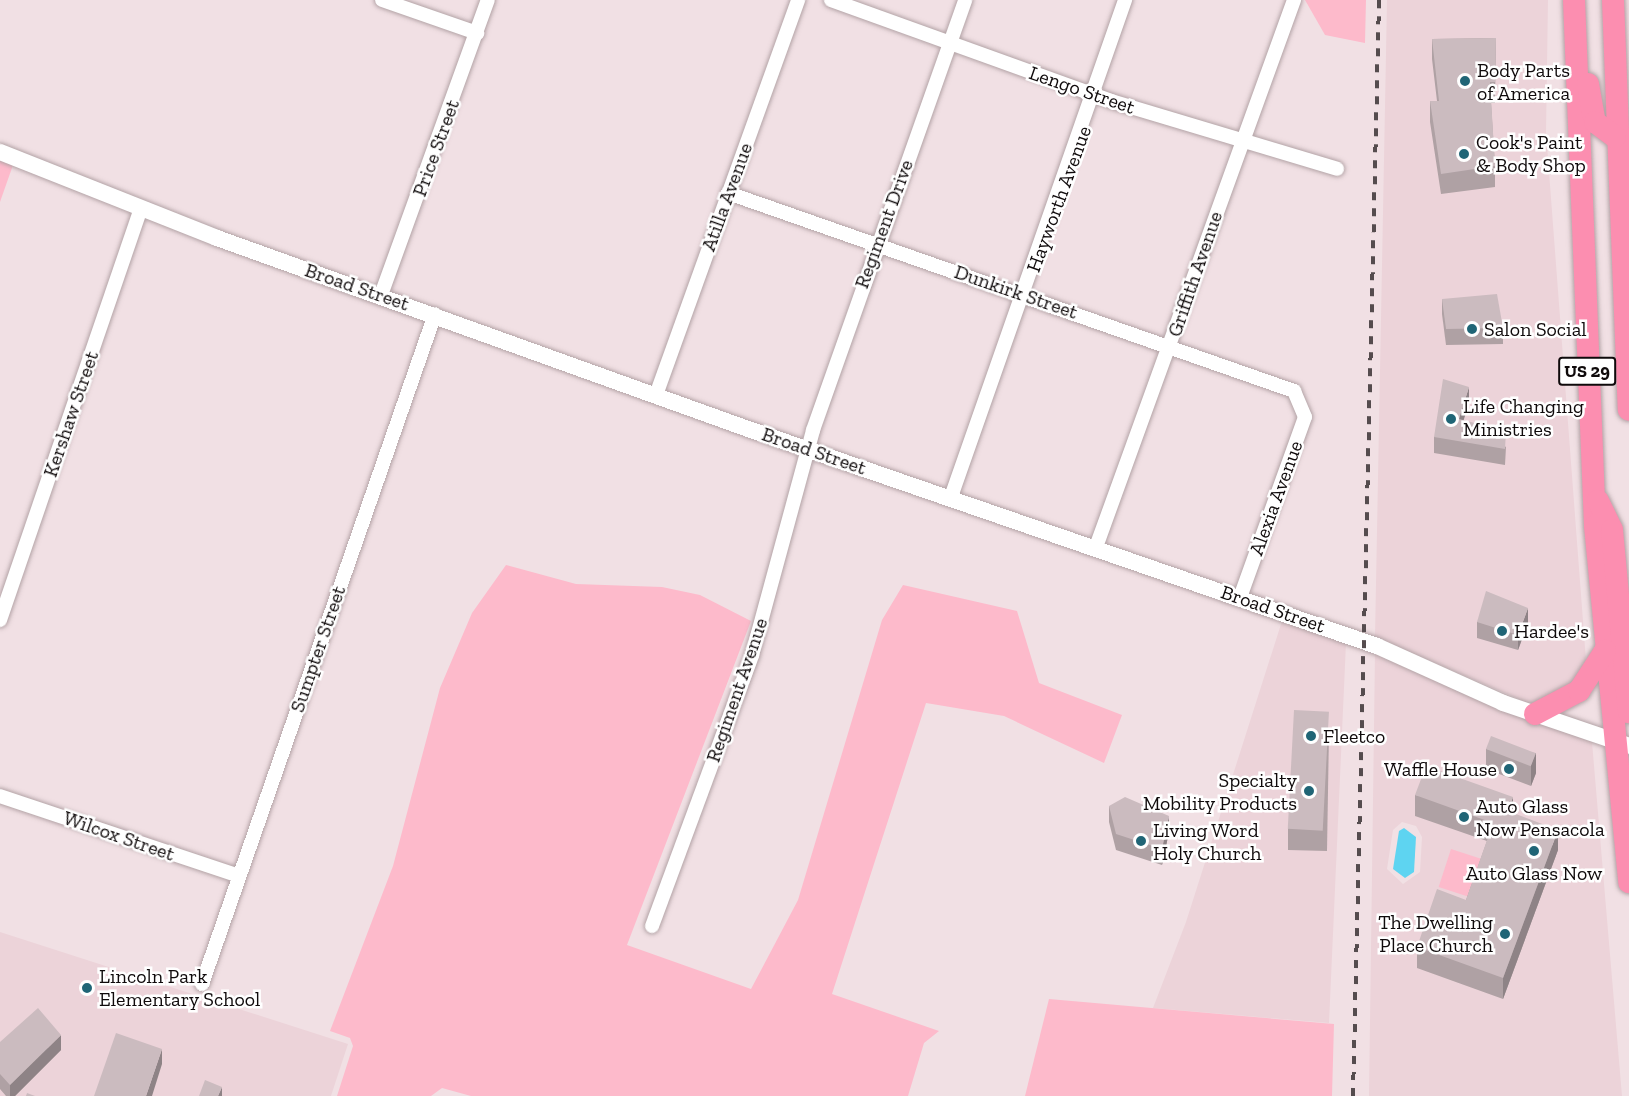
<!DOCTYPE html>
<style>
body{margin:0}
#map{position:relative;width:1629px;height:1096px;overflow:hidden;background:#f1e0e4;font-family:"Zilla Slab",serif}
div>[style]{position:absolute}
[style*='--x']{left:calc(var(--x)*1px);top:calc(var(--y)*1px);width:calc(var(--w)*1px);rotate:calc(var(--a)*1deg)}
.built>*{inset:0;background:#ecd3d9}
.green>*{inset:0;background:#fdbacb;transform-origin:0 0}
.water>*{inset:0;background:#5ed4f1}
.roads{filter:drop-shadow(0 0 2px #b3a3a6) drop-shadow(0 0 2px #b3a3a6)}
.minor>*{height:14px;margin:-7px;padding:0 7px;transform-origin:7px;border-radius:7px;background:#fff}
.tertiary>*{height:16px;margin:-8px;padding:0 8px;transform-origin:8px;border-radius:8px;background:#fff}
.trunk>*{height:22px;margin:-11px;padding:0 11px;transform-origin:11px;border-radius:11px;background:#fc8eb0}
.rail>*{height:4px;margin-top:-2px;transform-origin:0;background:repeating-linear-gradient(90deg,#554c4e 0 8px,transparent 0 16px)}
.wall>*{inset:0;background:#afa1a4}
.shaded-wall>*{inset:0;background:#8e8386}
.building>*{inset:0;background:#cbbbbf;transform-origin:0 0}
.dots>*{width:16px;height:16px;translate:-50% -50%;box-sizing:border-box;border:3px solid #fff;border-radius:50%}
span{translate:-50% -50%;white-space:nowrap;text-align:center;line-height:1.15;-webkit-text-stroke:5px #fff;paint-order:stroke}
.shield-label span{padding:2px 4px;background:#fff;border:2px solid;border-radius:4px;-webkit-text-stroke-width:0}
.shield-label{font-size:18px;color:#0f0a0b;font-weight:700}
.poi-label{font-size:20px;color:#0f0a0b}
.left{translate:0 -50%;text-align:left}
.right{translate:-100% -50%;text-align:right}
.street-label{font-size:20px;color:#0f0a0b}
</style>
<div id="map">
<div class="built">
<i style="clip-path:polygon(1387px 0,1548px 0,1546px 132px,1587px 674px,1535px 706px,1375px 637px)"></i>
<i style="clip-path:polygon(1282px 621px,1346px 643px,1329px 1023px,1153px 1008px,1186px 922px)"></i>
<i style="clip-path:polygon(evenodd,1375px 653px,1501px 710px,1592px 742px,1622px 1096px,1369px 1096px,1375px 653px,1402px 822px,1416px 826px,1422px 837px,1420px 872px,1403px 884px,1387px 869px,1393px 830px,1402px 822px)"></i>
<i style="clip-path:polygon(0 932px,348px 1044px,331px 1096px,0 1096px)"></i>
</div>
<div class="green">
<i style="clip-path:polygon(1305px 0,1366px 0,1365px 43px,1325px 35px)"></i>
<i style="clip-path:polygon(0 160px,13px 165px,0 202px)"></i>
<i style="clip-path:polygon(506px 565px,576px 584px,662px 587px,700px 595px,751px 621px,627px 945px,751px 989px,798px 900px,882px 620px,903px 585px,1017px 611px,1039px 683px,1122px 715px,1104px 763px,1004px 716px,926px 703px,832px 994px,939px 1031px,924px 1043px,908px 1096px,471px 1096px,442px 1088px,431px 1096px,337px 1096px,353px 1046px,350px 1038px,330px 1031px,393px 866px,440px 688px,472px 613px)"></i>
<i style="left:1451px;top:849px;width:38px;height:40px;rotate:18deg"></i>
<i style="clip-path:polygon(1049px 999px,1334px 1024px,1332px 1096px,1025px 1096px)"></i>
</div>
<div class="water">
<i style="clip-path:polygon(1404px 828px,1416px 837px,1414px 872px,1405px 878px,1393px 869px,1399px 831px)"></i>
</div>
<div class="roads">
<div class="minor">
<i style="--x:382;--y:0;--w:101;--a:19.2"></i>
<i style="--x:831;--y:0;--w:298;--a:19.8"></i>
<i style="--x:1111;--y:101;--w:236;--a:16.7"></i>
<i style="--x:728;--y:193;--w:600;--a:19.28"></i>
<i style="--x:1294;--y:391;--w:28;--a:67"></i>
<i style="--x:1305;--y:417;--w:192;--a:109.8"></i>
<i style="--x:381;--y:295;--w:314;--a:-70.1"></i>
<i style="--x:656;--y:395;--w:420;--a:-70.2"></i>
<i style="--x:951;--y:497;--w:527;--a:-70.7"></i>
<i style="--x:1096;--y:547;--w:582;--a:-70.1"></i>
<i style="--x:0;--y:620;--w:435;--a:-71.1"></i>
<i style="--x:0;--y:796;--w:252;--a:18.5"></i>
<i style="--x:652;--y:926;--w:289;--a:-69.7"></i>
<i style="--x:752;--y:655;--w:233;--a:-74.8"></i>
<i style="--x:813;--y:430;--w:456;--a:-70.5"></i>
<i style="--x:202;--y:984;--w:709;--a:-70.82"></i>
</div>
<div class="tertiary">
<i style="--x:0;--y:152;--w:233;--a:21.6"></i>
<i style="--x:217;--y:238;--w:567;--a:19.78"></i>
<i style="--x:751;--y:430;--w:662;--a:19.04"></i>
<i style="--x:1377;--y:646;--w:138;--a:24.3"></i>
<i style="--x:1503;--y:703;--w:133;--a:18.8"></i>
</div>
<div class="trunk">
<i style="--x:1574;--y:0;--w:526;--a:87.71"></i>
<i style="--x:1595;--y:526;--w:358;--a:84.5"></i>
<i style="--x:1613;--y:0;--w:410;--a:87.8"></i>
<i style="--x:1588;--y:84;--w:39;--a:80"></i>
<i style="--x:1595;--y:122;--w:25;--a:37"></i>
<i style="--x:1598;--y:501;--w:32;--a:64"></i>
<i style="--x:1612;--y:530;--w:183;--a:84.7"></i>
<i style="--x:1535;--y:714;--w:50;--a:-27.6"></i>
<i style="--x:1579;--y:691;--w:48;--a:-57"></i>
</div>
</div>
<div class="rail">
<i style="--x:1353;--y:1096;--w:1096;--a:-88.64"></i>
</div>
<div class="wall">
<i style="clip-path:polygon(1496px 38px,1495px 103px,1491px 103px,1495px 166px,1495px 187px,1441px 194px,1430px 122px,1430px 101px,1437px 101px,1432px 59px,1432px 39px)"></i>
<i style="clip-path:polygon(1442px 299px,1503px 328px,1503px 344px,1446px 345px,1442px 314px)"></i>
<i style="clip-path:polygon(1469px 403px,1463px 420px,1506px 447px,1505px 465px,1434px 453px,1434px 437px)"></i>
<i style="clip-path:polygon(1477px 622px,1528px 623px,1518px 650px,1477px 638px)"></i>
<i style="clip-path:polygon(1329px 732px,1327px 851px,1288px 850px,1288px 829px)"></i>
<i style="clip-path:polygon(1486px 749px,1536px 753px,1536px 773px,1531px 786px,1486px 769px)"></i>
<i style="clip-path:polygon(1415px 795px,1513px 813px,1558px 850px,1503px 999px,1417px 968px,1417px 947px,1466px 900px,1487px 841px,1415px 816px)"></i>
<i style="clip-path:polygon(1109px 806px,1169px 832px,1162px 865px,1116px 850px,1109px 822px)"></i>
<i style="clip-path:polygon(0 1042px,61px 1050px,15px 1096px,6px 1096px,0 1089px)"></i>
</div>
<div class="shaded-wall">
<i style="clip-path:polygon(1469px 387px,1469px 403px,1459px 435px,1459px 419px)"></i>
<i style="clip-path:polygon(1528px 608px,1528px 623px,1518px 650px,1518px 635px)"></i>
<i style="clip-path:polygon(1536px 753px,1536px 773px,1531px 786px,1531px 765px)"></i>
<i style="clip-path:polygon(1513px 797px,1513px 817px,1508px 811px)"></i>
<i style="clip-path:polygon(1169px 816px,1169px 832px,1162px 865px,1162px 849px)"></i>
<i style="clip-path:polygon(1558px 830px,1558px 850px,1503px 999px,1503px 978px)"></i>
<i style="clip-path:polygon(61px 1035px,61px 1050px,15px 1096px,10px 1096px,10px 1085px)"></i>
<i style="clip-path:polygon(162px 1049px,162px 1064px,152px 1096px,146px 1096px)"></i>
<i style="clip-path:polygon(222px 1087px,222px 1096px,218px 1096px)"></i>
</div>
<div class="building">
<i style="clip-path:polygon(1496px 38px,1495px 82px,1490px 82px,1495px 166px,1441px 174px,1430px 101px,1439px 101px,1432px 39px)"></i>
<i style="clip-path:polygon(1497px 294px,1503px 328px,1446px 329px,1442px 299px)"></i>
<i style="clip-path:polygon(1443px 379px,1469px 387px,1459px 419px,1506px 431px,1505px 449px,1434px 437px)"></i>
<i style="clip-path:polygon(1486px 591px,1528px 608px,1518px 635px,1477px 622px)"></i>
<i style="left:1294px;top:710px;width:35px;height:119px;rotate:3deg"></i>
<i style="left:1491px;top:736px;width:48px;height:14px;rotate:21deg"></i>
<i style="clip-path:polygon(1426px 766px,1513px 797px,1508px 811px,1558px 830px,1503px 978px,1417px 947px,1437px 889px,1466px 900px,1493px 823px,1415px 795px)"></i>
<i style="clip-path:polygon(1125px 797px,1169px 816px,1162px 849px,1116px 834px,1109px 806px)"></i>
<i style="clip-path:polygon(38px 1008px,61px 1035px,10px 1085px,0 1074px,0 1042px)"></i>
<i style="clip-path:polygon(116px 1033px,162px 1049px,146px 1096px,94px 1096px)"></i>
<i style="clip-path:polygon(205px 1080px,222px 1087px,218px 1096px,199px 1096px)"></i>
<i style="clip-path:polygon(27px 1093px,35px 1096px,26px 1096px)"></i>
</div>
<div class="dots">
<i style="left:1465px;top:81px;background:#206576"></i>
<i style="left:1464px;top:154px;background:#206576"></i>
<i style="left:1472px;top:329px;background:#206576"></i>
<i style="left:1451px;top:419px;background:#206576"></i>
<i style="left:1502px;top:631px;background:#206576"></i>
<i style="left:1311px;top:736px;background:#206576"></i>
<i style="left:1509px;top:769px;background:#206576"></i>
<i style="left:1309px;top:791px;background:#206576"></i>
<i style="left:1464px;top:817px;background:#206576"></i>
<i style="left:1141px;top:841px;background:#206576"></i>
<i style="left:1534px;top:851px;background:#206576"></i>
<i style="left:1505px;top:934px;background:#206576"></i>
<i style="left:87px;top:988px;background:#206576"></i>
</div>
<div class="shield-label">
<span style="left:1587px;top:371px">US 29</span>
</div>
<div class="poi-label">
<span class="left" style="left:1477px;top:82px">Body Parts<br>of America</span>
<span class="left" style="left:1476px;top:154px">Cook's Paint<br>&amp; Body Shop</span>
<span class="left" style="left:1484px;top:329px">Salon Social</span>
<span class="left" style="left:1463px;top:418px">Life Changing<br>Ministries</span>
<span class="left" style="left:1514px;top:631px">Hardee's</span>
<span class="left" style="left:1323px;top:736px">Fleetco</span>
<span class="right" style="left:1497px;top:769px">Waffle House</span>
<span class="right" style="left:1297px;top:792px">Specialty<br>Mobility Products</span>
<span class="left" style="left:1476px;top:818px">Auto Glass<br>Now Pensacola</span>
<span class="left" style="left:1153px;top:842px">Living Word<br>Holy Church</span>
<span style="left:1534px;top:873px">Auto Glass Now</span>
<span class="right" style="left:1493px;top:934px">The Dwelling<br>Place Church</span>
<span class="left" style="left:99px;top:988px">Lincoln Park<br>Elementary School</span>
</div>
<div class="street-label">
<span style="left:1082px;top:90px;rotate:19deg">Lengo Street</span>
<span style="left:436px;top:148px;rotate:-70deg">Price Street</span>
<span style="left:727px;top:197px;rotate:-70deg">Atilla Avenue</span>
<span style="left:1059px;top:199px;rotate:-70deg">Hayworth Avenue</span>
<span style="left:884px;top:224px;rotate:-70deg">Regiment Drive</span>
<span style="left:1195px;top:274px;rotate:-71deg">Griffith Avenue</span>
<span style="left:357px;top:287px;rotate:19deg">Broad Street</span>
<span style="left:1016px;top:292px;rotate:19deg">Dunkirk Street</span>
<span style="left:71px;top:414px;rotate:-71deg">Kershaw Street</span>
<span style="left:814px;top:451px;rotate:19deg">Broad Street</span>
<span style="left:1276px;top:498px;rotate:-70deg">Alexia Avenue</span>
<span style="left:1273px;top:609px;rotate:19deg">Broad Street</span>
<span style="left:318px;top:649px;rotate:-71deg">Sumpter Street</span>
<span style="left:737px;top:690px;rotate:-71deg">Regiment Avenue</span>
<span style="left:119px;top:836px;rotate:19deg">Wilcox Street</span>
</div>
</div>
